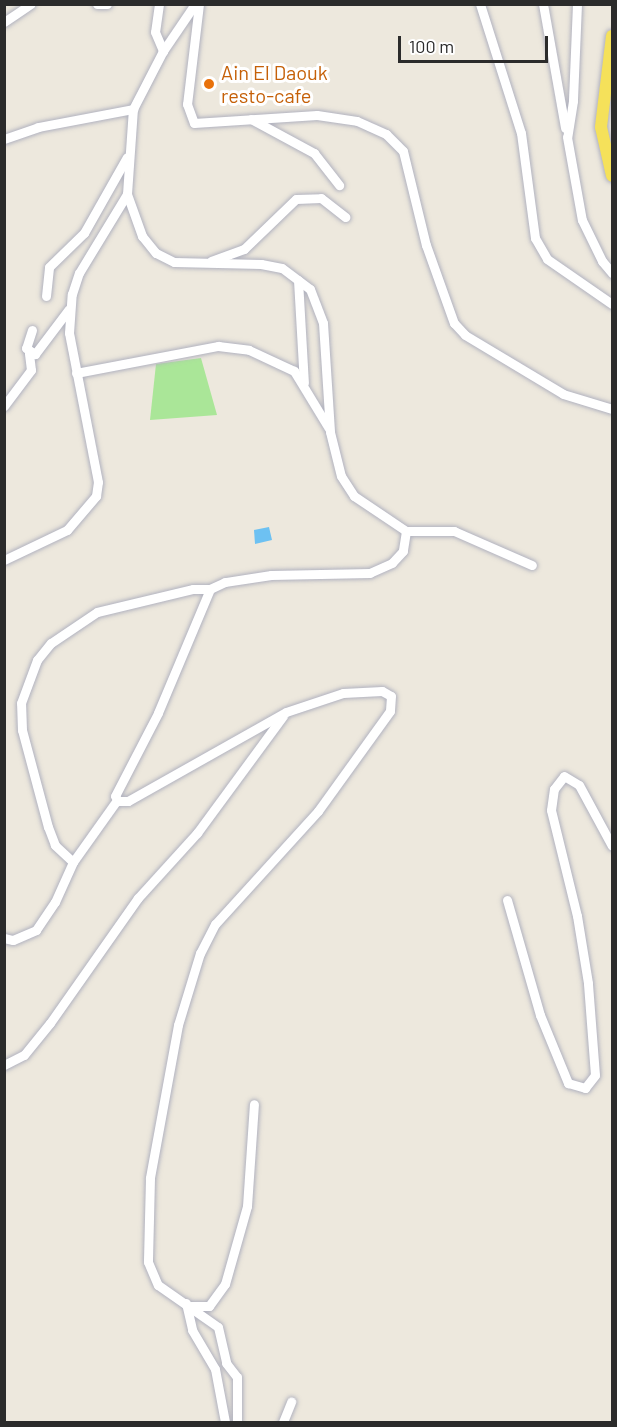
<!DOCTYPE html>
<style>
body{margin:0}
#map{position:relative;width:617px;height:1427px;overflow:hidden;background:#ede8dd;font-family:Barlow,sans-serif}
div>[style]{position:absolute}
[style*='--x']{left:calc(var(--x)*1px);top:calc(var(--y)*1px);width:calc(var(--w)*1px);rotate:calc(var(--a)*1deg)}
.green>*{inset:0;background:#aae698}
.water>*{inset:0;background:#6dc1f2}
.roads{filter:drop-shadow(0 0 2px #b1b2bf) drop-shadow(0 0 2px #b1b2bf)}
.minor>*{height:9px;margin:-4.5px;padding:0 4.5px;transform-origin:4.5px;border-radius:4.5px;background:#fff}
.major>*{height:12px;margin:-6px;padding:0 6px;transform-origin:6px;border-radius:6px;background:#f5e15a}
.dots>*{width:16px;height:16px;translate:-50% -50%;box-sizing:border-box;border:3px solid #fff;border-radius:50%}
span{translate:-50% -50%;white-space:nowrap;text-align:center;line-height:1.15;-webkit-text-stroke:6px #fff;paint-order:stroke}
.food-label{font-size:20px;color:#c56008}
.left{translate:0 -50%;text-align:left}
.frame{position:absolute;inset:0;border:6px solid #2b2b2b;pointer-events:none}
.scale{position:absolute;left:398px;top:36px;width:150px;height:27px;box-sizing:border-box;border:3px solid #2b2b2b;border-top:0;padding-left:8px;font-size:18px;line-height:21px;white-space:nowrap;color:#2b2b2b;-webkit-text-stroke:4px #fff;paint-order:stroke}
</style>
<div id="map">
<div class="green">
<i style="clip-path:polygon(201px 358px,217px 415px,150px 420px,156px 364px)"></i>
</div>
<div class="water">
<i style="clip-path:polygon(269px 527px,272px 540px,255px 544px,254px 530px)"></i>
</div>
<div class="roads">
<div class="minor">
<i style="--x:97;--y:4;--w:10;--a:0"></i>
<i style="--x:159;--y:4;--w:28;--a:98"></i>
<i style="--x:155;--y:32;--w:21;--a:67"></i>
<i style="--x:199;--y:4;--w:101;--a:96.8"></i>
<i style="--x:187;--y:104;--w:20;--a:70"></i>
<i style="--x:194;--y:123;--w:123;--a:-3.7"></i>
<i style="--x:317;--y:115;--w:40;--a:8.5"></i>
<i style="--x:357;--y:121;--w:32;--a:24"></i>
<i style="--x:386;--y:134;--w:24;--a:45"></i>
<i style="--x:403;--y:151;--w:97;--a:76.3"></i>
<i style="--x:426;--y:245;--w:83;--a:70.3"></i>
<i style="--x:454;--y:323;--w:16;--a:47"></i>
<i style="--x:465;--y:335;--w:114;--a:31"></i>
<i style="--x:563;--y:394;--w:51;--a:17"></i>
<i style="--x:480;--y:4;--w:135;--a:72.4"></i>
<i style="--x:521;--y:133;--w:106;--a:82.4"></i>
<i style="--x:535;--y:238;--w:24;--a:60"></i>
<i style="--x:547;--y:259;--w:79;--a:34.7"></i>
<i style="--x:543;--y:4;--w:126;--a:79.9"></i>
<i style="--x:577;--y:4;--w:97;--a:92.4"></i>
<i style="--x:573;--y:101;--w:36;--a:99"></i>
<i style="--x:567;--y:137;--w:84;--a:79.8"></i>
<i style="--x:582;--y:220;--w:46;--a:64"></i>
<i style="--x:602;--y:261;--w:16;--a:50"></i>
<i style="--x:4;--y:22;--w:32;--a:-34"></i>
<i style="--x:251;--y:119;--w:72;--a:28.4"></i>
<i style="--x:314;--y:153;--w:41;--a:52"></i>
<i style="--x:4;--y:139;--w:36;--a:-19"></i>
<i style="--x:38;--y:127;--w:97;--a:-10.7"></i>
<i style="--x:127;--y:194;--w:45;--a:70.3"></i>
<i style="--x:142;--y:236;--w:22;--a:51"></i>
<i style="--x:156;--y:253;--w:20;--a:27"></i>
<i style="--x:174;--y:262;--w:87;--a:1.3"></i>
<i style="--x:261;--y:264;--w:21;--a:11"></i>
<i style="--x:282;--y:268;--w:35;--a:37"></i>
<i style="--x:310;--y:289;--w:36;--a:69"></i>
<i style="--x:323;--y:323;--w:109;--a:86.3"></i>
<i style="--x:330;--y:432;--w:45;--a:76"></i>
<i style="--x:341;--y:476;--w:24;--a:57"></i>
<i style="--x:354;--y:496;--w:63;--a:33.9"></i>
<i style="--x:406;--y:531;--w:20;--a:99"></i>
<i style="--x:403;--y:551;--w:16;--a:133"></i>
<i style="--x:392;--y:563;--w:24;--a:156"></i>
<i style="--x:370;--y:573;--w:99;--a:178.8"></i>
<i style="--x:271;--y:575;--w:47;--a:171.3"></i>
<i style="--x:225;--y:582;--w:17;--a:155"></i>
<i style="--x:210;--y:589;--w:134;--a:112.8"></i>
<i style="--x:158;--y:713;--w:93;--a:117.4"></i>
<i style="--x:115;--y:796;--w:6;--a:59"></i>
<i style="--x:118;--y:801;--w:10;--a:0"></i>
<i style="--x:128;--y:801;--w:181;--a:-29.4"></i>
<i style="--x:286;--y:712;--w:60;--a:-18.4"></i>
<i style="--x:343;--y:693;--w:39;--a:-3"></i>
<i style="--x:382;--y:691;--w:10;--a:29"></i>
<i style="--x:391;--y:696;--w:15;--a:94"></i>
<i style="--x:390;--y:711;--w:123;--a:125.8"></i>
<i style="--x:318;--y:811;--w:153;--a:132.3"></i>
<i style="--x:215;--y:924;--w:33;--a:117"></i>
<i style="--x:200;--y:953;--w:75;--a:107"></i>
<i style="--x:178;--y:1025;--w:156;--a:100.4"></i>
<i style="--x:150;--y:1178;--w:84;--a:91.4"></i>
<i style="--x:148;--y:1262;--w:25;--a:67"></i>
<i style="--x:158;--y:1285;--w:73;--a:35"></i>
<i style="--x:218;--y:1327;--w:37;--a:77"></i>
<i style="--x:226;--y:1363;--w:18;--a:52"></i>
<i style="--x:237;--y:1377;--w:45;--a:90"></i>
<i style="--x:211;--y:261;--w:35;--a:-20"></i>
<i style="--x:244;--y:249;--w:72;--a:-43.9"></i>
<i style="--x:296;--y:199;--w:25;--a:-2"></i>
<i style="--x:321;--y:198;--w:31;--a:38"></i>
<i style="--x:298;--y:280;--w:103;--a:86.7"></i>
<i style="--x:46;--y:296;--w:29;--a:-84"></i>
<i style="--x:49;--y:267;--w:49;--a:-44.2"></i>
<i style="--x:84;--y:233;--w:87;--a:-60.5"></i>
<i style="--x:32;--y:330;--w:19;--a:108"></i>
<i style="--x:26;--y:348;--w:11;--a:34"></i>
<i style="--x:35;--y:354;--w:56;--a:-52.9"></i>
<i style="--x:76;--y:373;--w:145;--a:-10.8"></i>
<i style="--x:218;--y:346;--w:31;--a:7"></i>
<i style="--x:249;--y:350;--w:50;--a:25"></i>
<i style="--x:294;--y:371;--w:66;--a:58.7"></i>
<i style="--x:4;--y:406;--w:45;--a:-53.1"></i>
<i style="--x:31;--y:370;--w:17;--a:-97"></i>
<i style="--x:406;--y:531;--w:48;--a:0"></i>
<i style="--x:454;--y:531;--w:85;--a:23.6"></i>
<i style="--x:4;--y:560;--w:70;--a:-25.5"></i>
<i style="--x:67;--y:530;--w:45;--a:-49.5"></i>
<i style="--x:96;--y:496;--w:14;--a:-82"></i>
<i style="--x:98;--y:482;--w:152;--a:-101"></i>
<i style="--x:69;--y:333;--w:39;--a:-86"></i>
<i style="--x:72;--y:294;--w:22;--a:-72"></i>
<i style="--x:79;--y:273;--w:92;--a:-58.7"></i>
<i style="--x:127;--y:194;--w:85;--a:-86"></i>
<i style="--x:133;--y:109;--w:65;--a:-62.7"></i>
<i style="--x:163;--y:51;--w:57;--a:-55.8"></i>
<i style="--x:73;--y:862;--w:76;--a:-54.6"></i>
<i style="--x:507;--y:900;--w:120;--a:74"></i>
<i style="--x:540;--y:1015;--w:74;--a:67.6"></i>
<i style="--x:568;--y:1083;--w:18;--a:16"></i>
<i style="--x:585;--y:1088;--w:16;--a:-52"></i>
<i style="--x:595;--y:1075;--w:92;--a:-94.4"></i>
<i style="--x:588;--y:983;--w:68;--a:-99.3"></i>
<i style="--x:577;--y:916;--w:109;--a:-103.8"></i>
<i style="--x:551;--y:810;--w:21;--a:-82"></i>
<i style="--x:554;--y:789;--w:16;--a:-52"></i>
<i style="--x:564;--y:776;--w:17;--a:31"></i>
<i style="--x:579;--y:785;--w:69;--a:61.6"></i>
<i style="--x:4;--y:938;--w:9;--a:13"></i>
<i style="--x:13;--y:940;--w:25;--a:-23"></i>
<i style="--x:36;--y:930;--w:34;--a:-56"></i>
<i style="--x:55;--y:902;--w:44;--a:-65.8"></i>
<i style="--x:73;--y:862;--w:25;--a:-137"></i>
<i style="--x:55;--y:845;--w:19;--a:-111"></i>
<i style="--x:48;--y:827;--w:100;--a:-105"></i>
<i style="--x:22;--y:730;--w:27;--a:-92"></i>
<i style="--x:21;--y:703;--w:46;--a:-69.6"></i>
<i style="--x:37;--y:660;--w:22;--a:-51"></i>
<i style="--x:51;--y:643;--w:55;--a:-34"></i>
<i style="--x:97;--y:612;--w:99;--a:-13.5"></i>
<i style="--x:193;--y:589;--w:17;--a:0"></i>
<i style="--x:4;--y:1065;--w:22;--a:-27"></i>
<i style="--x:24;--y:1055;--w:41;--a:-50.9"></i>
<i style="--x:50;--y:1023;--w:153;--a:-54.9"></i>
<i style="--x:138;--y:898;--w:88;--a:-47.8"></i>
<i style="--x:197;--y:833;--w:145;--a:-53.7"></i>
<i style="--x:186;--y:1303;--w:28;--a:77"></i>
<i style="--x:192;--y:1330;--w:45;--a:59.5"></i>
<i style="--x:215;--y:1369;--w:54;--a:79.3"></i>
<i style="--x:191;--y:1306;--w:18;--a:0"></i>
<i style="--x:209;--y:1306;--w:27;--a:-54"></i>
<i style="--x:225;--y:1284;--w:81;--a:-74.2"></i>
<i style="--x:247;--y:1206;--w:102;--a:-86.1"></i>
<i style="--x:283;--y:1422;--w:22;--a:-68"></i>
</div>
<div class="major">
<i style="--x:612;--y:36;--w:92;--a:96.9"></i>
<i style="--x:601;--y:127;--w:50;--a:77.3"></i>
</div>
</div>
<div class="dots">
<i style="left:209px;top:84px;background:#e8710a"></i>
</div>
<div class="food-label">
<span class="left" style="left:221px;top:84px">Ain El Daouk<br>resto-cafe</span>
</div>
<div class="frame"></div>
<div class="scale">100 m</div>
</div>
